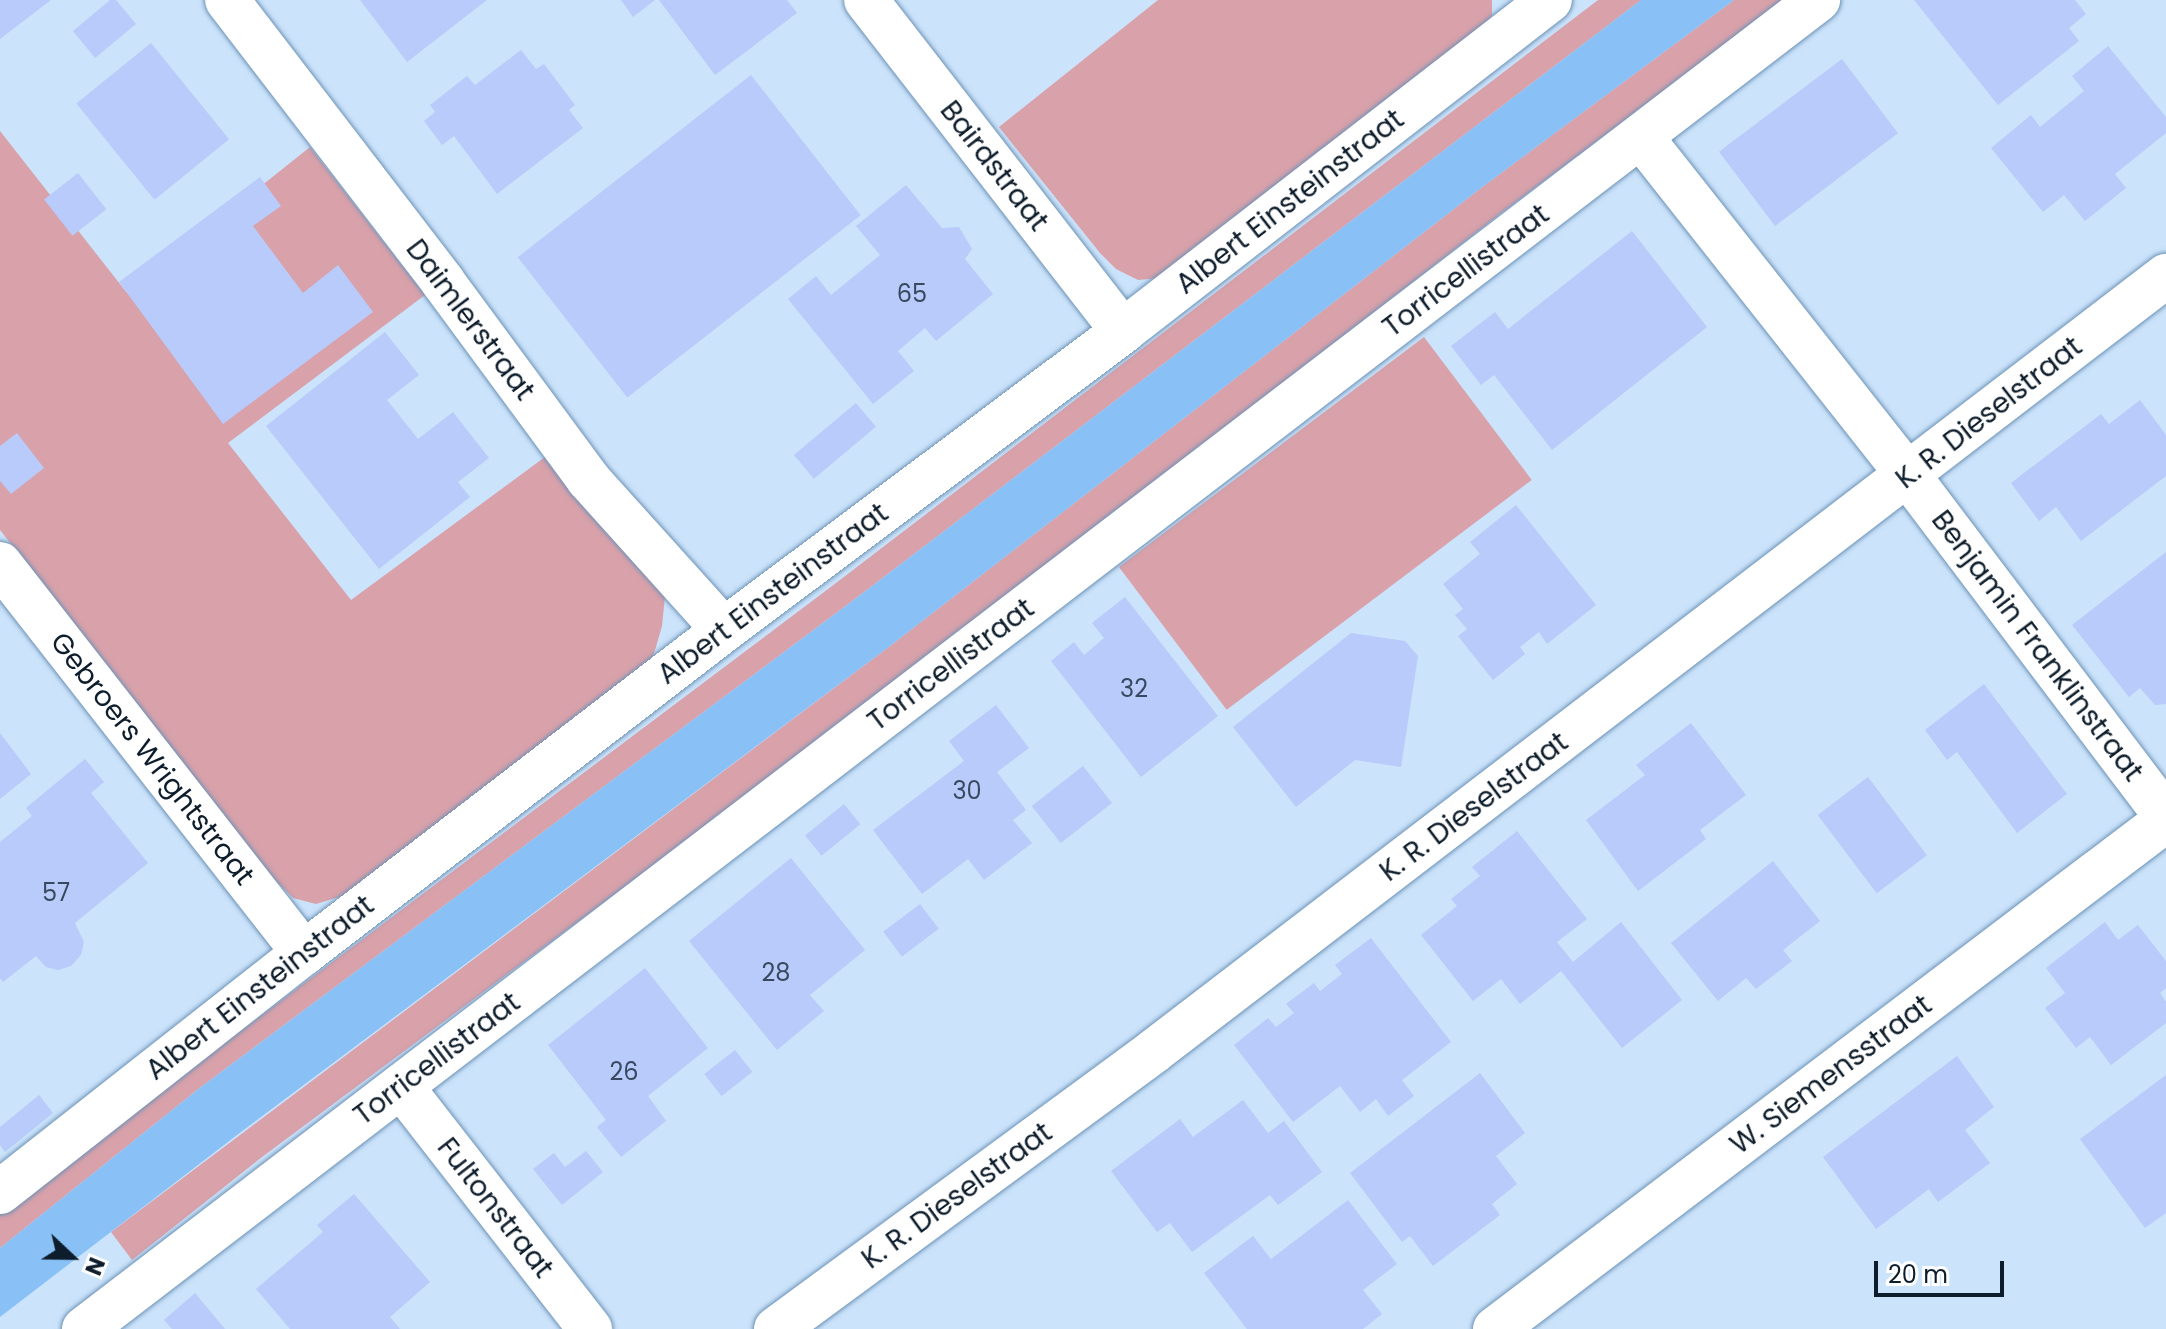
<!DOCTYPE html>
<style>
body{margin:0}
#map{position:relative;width:2166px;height:1329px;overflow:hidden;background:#cbe3fb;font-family:Poppins,sans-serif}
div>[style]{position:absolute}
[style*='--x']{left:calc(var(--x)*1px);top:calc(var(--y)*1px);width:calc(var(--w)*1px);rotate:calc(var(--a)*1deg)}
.green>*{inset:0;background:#d9a1aa;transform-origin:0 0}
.water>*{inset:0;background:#89c1f6}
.building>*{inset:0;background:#b8cbfa;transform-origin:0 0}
.roads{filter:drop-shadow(0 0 2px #6c92b6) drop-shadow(0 0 2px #6c92b6)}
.street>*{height:44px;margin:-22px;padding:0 22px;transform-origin:22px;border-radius:22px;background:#fff}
span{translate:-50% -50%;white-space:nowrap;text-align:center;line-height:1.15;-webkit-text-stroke:6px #fff;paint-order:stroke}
.number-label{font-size:24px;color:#38485f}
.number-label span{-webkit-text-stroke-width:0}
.street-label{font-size:28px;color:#0e1d2b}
.north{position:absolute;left:32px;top:1217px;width:80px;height:80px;-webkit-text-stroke:6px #fff;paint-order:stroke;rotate:112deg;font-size:22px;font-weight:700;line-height:32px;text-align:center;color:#0e1d2b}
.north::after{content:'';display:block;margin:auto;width:28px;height:36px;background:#0e1d2b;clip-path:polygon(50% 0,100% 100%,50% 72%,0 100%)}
.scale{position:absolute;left:1874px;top:1261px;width:130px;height:36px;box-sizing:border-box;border:4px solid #0e1d2b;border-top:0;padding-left:10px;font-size:24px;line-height:28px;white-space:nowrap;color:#0e1d2b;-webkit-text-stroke:6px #fff;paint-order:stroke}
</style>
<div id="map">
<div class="green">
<i style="clip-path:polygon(1158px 0,1492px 0,1492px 16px,1473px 41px,1160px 278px,1138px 280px,1116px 269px,1100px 253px,999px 127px)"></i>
<i style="clip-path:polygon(1598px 0,1641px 0,855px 599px,201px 1087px,0 1248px,0 1212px,836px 583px)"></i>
<i style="clip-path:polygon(1734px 0,1785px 0,1500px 214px,912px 673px,262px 1157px,132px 1260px,111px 1232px,890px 646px,1481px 188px)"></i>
<i style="clip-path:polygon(0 131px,127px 293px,310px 147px,425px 295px,228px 443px,351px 600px,545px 457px,665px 596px,662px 626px,653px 657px,342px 896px,316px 904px,293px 898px,270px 875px,0 530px)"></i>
<i style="left:1424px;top:337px;width:179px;height:382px;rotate:53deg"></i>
</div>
<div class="water">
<i style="clip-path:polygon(1641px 0,1734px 0,1481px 188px,890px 646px,241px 1132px,0 1317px,0 1248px,201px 1087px,855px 599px)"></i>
</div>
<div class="building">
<i style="clip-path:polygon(0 0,51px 0,0 39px)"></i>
<i style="clip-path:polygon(110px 0,116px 0,136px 24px,95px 58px,73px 31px)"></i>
<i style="clip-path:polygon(360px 0,487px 0,407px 62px)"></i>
<i style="clip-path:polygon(621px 0,655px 0,633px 17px)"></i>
<i style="clip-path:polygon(659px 0,787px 0,797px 13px,715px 75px)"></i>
<i style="clip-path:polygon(1914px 0,2075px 0,2086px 14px,2069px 28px,2079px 41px,1998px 105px)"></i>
<i style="left:151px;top:43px;width:124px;height:96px;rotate:51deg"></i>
<i style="clip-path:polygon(2108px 46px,2166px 117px,2166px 133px,2115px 174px,2126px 188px,2085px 221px,2064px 195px,2043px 212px,1991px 148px,2031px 115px,2040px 127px,2084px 91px,2072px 76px)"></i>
<i style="clip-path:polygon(521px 50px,536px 69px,544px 64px,575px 105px,569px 110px,583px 128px,497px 194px,454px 136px,442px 145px,424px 121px,435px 112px,430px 105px,467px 76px,475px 85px)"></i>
<i style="left:1842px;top:59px;width:93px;height:154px;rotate:53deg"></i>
<i style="left:751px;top:75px;width:178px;height:296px;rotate:52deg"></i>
<i style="left:78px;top:173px;width:46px;height:43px;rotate:52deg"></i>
<i style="clip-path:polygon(260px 177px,281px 206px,253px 226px,303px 293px,338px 265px,373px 312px,223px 424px,119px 282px)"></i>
<i style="clip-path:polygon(906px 185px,942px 228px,959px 227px,972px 249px,965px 259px,993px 294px,936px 341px,925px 328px,898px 351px,914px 371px,873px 404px,788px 299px,816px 276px,831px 295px,880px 255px,856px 226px)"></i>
<i style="clip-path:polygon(1632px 231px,1707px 327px,1552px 450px,1494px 375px,1481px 385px,1451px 346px,1495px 312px,1508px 329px)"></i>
<i style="clip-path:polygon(385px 332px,419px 375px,387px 400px,418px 439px,453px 412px,489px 458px,458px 482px,470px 497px,379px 569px,266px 426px)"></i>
<i style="clip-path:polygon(2140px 400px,2166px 435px,2166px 476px,2081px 541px,2056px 507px,2039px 521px,2011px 483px,2101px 414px,2109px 424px)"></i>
<i style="left:856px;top:403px;width:31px;height:81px;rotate:50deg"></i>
<i style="clip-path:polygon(17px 433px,44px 468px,11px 494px,0 481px,0 446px)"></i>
<i style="clip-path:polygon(1516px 505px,1596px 605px,1547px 644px,1539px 632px,1520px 647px,1525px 654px,1493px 680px,1458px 636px,1467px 629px,1455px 615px,1463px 609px,1443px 584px,1480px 554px,1470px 542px)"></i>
<i style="clip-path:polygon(2166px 552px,2166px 704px,2155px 705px,2140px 688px,2129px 697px,2072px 625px)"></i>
<i style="clip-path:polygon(1125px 597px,1218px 716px,1141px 777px,1051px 661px,1074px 642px,1084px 655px,1104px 638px,1092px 623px)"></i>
<i style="clip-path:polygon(1351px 633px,1405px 641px,1418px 656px,1401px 767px,1355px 760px,1296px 807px,1233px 727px)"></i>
<i style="clip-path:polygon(1984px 684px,2067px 794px,2017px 833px,1957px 752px,1947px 760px,1925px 730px)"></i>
<i style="clip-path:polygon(996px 705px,1029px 748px,997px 772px,1026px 810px,1013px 820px,1032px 843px,984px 880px,968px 859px,922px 894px,873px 830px,964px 761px,949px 741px)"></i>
<i style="clip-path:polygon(1691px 723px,1746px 795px,1700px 830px,1706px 839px,1638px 891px,1586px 820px,1645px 775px,1636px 765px)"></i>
<i style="clip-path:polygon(0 733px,31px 774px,0 799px)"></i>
<i style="clip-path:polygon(85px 759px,104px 782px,91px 793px,148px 863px,75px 923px,84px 942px,81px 955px,71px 966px,58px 970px,46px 967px,36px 956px,3px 982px,0 978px,0 842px,32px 816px,26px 808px)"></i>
<i style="left:1083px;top:766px;width:47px;height:65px;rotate:52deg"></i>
<i style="left:1868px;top:777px;width:98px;height:63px;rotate:53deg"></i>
<i style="left:844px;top:804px;width:26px;height:50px;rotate:51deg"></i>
<i style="clip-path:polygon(1517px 831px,1587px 919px,1557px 942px,1573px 962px,1621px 922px,1682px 1000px,1622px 1048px,1561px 971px,1520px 1004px,1501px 979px,1473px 1001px,1421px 935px,1457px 906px,1451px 899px,1480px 876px,1472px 867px)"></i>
<i style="clip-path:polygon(791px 858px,865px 950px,810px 995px,824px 1011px,777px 1050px,689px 941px)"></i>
<i style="clip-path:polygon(1773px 861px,1820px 921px,1783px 950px,1792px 961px,1756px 989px,1746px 978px,1718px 1001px,1671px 943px)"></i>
<i style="left:920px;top:904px;width:31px;height:46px;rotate:53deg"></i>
<i style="clip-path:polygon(2105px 922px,2118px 940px,2138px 925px,2166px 961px,2166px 988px,2160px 993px,2166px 1002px,2166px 1023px,2111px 1065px,2090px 1037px,2076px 1048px,2045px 1008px,2065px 993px,2046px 968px)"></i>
<i style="clip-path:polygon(1371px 938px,1451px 1042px,1402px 1080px,1414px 1096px,1388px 1116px,1376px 1099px,1360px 1112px,1340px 1086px,1293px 1122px,1234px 1045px,1268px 1018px,1276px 1027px,1294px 1013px,1286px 1004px,1314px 983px,1320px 991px,1342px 974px,1335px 965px)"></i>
<i style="clip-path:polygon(645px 968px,708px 1048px,648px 1096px,666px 1121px,621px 1157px,597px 1127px,606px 1120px,548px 1045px)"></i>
<i style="left:735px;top:1050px;width:28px;height:39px;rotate:52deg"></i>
<i style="clip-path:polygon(1957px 1056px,1994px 1107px,1965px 1130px,1990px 1163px,1938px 1202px,1929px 1189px,1876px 1229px,1823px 1157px)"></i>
<i style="clip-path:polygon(1480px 1073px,1525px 1133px,1496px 1156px,1517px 1184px,1492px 1204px,1500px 1215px,1433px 1266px,1410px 1236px,1402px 1242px,1350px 1173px)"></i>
<i style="clip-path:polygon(2166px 1075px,2166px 1213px,2145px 1228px,2080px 1139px)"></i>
<i style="clip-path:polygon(39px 1095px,53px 1113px,5px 1152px,0 1145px,0 1127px)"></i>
<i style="clip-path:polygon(1243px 1100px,1268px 1133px,1284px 1121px,1322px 1172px,1278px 1205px,1270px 1195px,1192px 1252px,1170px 1223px,1157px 1232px,1111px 1171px,1180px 1119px,1193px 1137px)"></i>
<i style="clip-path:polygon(586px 1151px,603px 1172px,562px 1205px,533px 1169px,554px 1153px,565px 1167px)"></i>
<i style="clip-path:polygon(354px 1194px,430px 1282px,390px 1317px,400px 1329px,290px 1329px,256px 1289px,323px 1232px,317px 1225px)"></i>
<i style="clip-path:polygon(1348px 1200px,1397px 1264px,1363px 1290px,1382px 1314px,1363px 1329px,1247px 1329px,1204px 1273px,1253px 1236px,1271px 1259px)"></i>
<i style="clip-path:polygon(195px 1293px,225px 1329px,172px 1329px,164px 1320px)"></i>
</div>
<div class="roads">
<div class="street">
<i style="--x:227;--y:0;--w:355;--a:52.5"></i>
<i style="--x:443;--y:282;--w:245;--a:53.6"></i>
<i style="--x:588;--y:479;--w:203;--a:48"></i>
<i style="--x:866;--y:0;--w:419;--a:52.2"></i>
<i style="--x:1641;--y:137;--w:431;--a:51.7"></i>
<i style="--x:1908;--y:475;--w:428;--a:52.9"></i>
<i style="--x:0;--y:564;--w:494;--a:52"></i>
<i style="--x:401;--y:1086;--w:308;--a:52.1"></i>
<i style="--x:0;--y:1192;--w:387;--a:-38.2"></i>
<i style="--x:304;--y:953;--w:530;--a:-37.56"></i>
<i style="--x:724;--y:630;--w:499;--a:-36.8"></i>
<i style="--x:1123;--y:331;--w:540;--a:-37.78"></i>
<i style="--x:84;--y:1329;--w:2185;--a:-37.47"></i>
<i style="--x:776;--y:1329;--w:469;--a:-36.3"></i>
<i style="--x:1154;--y:1051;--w:1275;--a:-37.45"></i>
<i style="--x:1495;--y:1329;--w:842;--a:-37.18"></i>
</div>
</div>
<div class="number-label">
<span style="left:912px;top:294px">65</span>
<span style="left:1134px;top:689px">32</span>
<span style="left:967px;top:791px">30</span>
<span style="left:56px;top:893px">57</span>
<span style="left:776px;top:973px">28</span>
<span style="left:624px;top:1072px">26</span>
</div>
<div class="street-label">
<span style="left:994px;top:166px;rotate:52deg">Bairdstraat</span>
<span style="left:1290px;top:202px;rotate:-38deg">Albert Einsteinstraat</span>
<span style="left:1466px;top:271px;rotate:-37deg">Torricellistraat</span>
<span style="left:470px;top:320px;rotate:53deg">Daimlerstraat</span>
<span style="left:1989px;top:413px;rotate:-38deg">K. R. Dieselstraat</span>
<span style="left:773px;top:594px;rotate:-37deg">Albert Einsteinstraat</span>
<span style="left:2037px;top:646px;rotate:53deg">Benjamin Franklinstraat</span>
<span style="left:951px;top:665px;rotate:-37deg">Torricellistraat</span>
<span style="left:152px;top:759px;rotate:52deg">Gebroers Wrightstraat</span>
<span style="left:1474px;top:807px;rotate:-37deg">K. R. Dieselstraat</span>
<span style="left:260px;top:988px;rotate:-38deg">Albert Einsteinstraat</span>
<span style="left:437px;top:1059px;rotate:-37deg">Torricellistraat</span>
<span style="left:1831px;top:1075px;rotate:-37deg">W. Siemensstraat</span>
<span style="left:957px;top:1196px;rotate:-36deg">K. R. Dieselstraat</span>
<span style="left:495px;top:1208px;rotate:52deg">Fultonstraat</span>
</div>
<div class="north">N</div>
<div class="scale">20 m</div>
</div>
